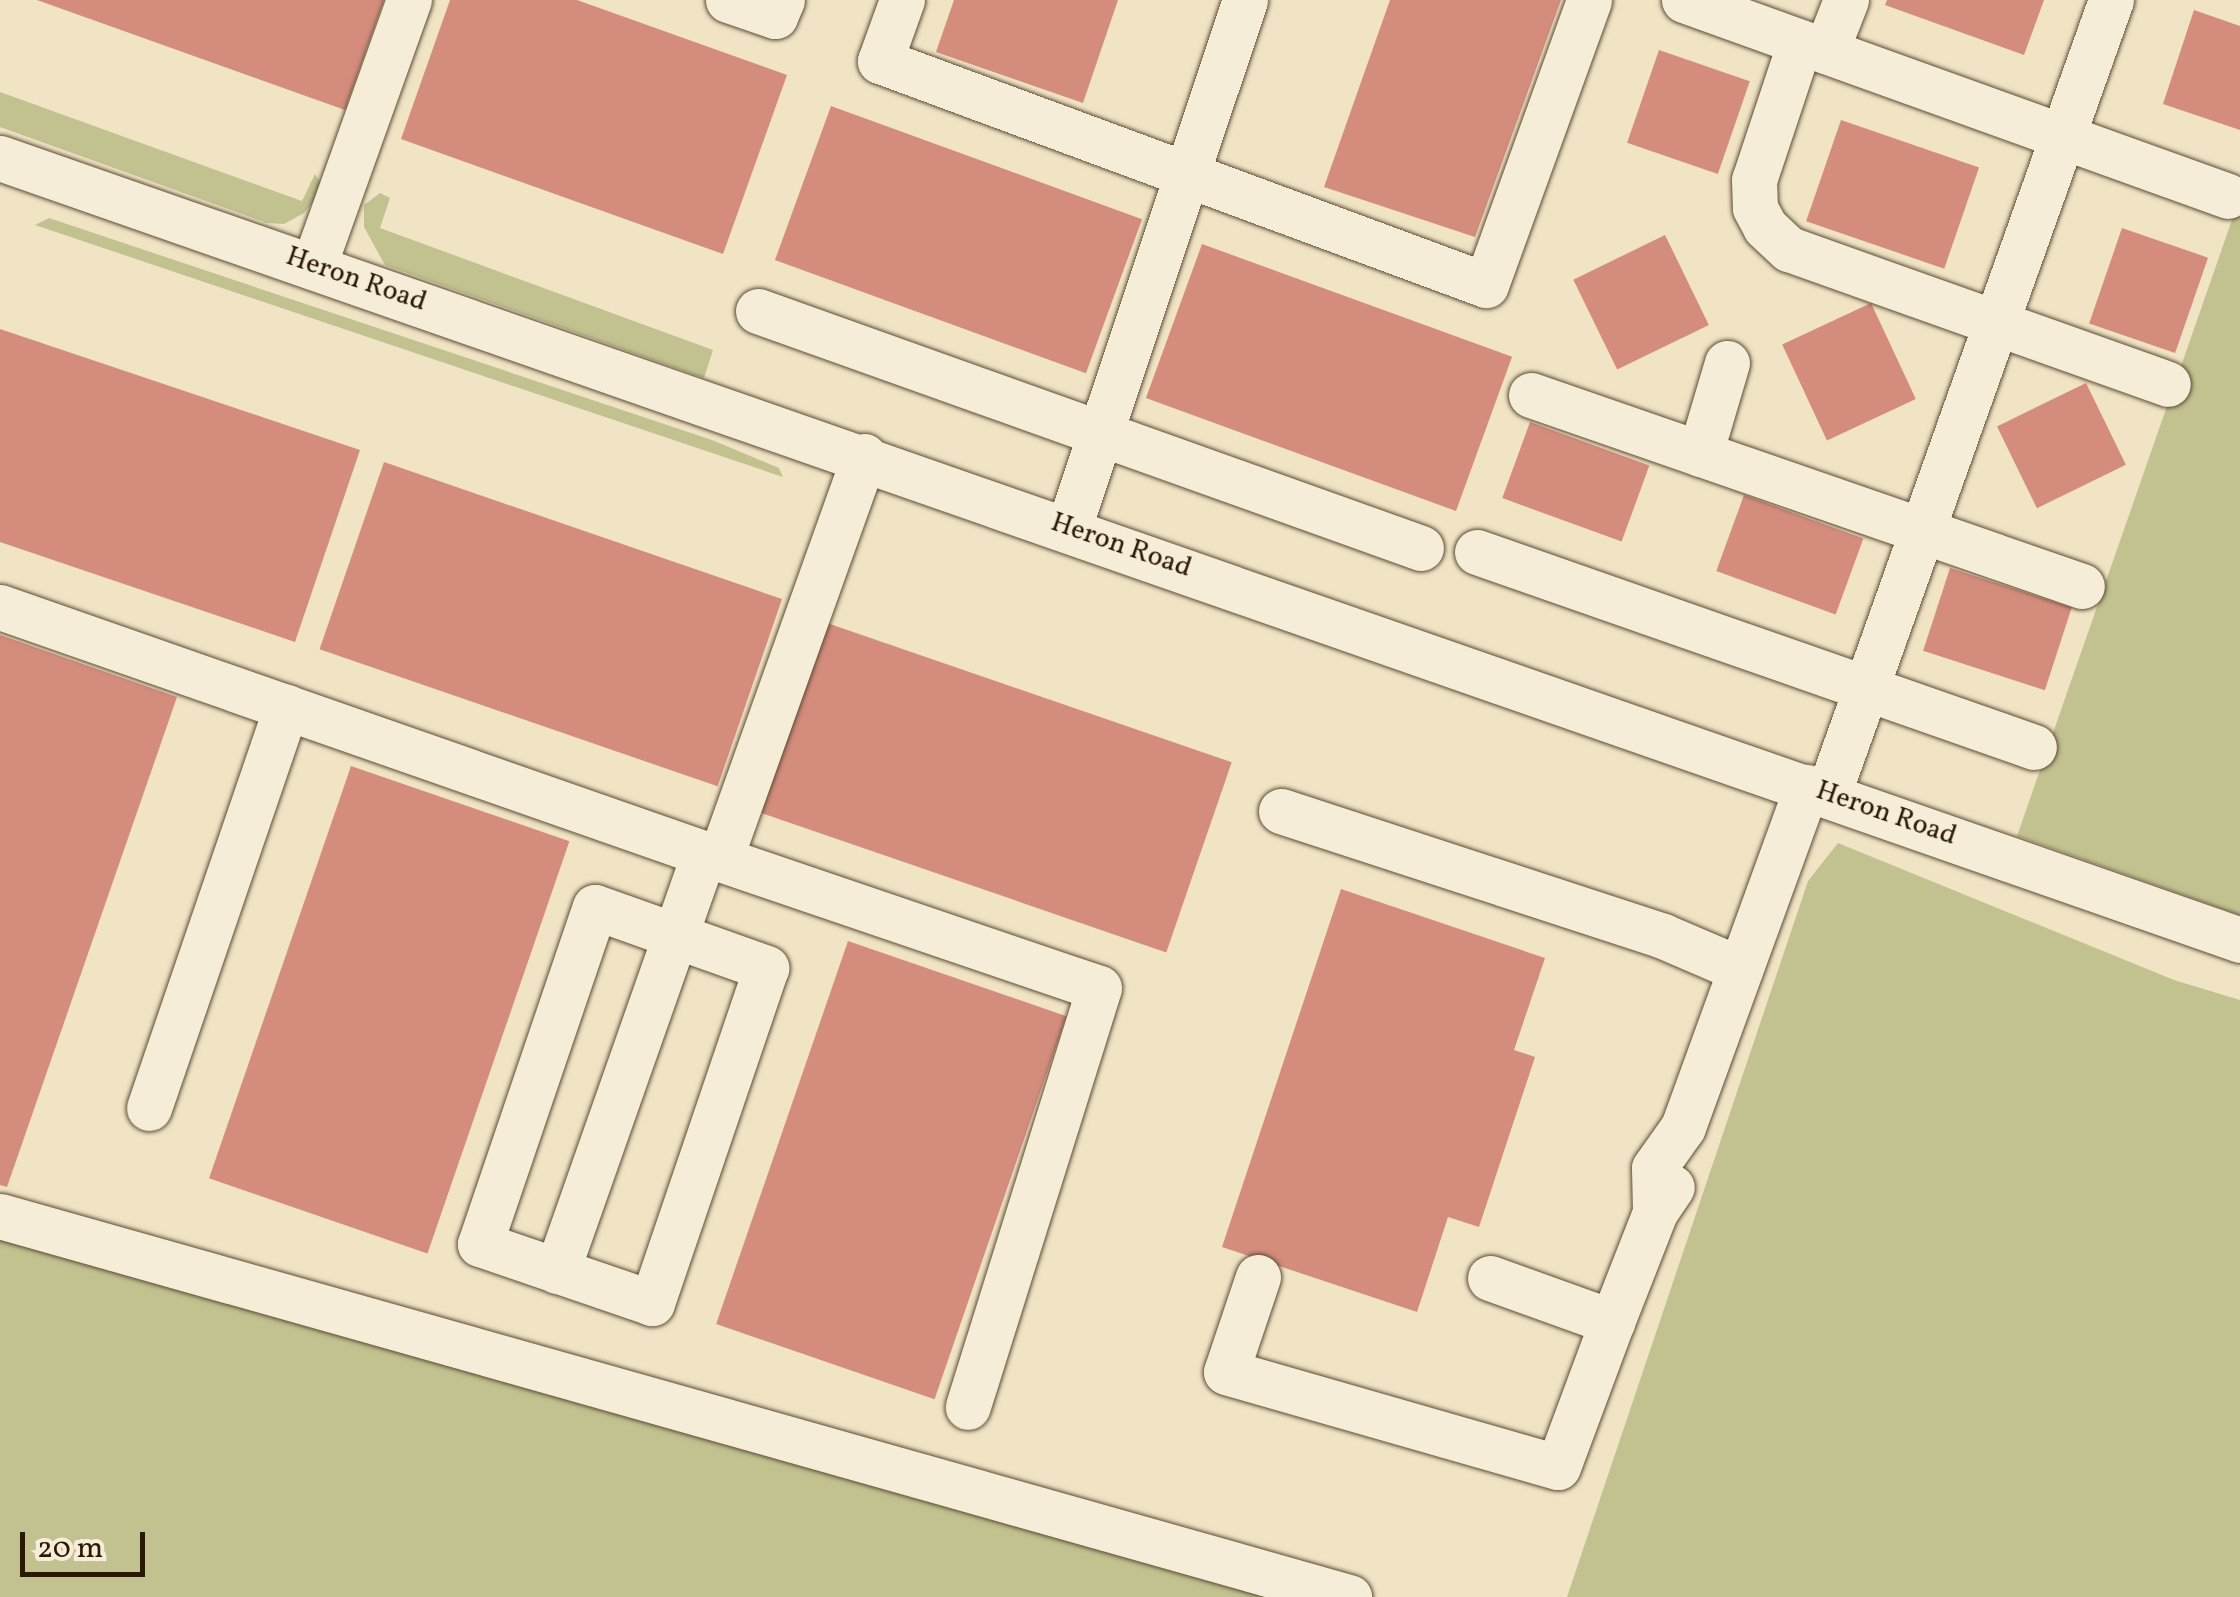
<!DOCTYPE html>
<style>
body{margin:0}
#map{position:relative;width:2240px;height:1597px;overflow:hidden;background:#f1e4c5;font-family:Vollkorn,serif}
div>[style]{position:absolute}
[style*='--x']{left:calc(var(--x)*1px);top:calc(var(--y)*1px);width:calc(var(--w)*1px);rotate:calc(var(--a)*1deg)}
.green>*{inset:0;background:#c1c290}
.building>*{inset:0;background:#d48c7d;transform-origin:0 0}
.roads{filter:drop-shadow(0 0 2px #5c4c34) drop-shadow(0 0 2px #5c4c34)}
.minor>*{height:45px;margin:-22.5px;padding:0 22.5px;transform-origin:22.5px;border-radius:22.5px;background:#f6edd9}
span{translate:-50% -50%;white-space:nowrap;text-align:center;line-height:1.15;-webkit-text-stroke:9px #f6edd9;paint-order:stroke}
.street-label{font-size:28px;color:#2a1903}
.scale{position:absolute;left:20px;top:1532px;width:125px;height:45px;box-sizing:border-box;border:5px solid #2a1903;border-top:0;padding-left:12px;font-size:30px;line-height:35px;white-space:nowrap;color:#2a1903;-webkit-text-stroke:8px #f6edd9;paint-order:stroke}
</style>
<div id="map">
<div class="green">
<i style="clip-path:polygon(0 92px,302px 201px,315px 174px,324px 188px,304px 213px,284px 224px,267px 223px,0 127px)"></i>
<i style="clip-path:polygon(380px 193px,390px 198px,380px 228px,713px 350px,704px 378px,385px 265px,364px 227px,364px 205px)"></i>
<i style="clip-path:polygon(2240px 197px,2240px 915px,2017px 836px)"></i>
<i style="clip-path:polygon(49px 218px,712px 440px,779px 468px,783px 477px,35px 225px)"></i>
<i style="clip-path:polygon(1838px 843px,2174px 980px,2240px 1000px,2240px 1597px,1567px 1597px,1808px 881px)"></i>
<i style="clip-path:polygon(0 1228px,1287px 1597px,0 1597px)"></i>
</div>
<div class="building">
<i style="clip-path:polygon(37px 0,384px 0,345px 110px)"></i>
<i style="clip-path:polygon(450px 0,577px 0,787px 75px,723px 254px,401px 139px)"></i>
<i style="clip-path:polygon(954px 0,1118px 0,1083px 103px,936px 52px)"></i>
<i style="clip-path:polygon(1390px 0,1561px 0,1475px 237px,1324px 187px)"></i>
<i style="clip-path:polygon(1887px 0,2044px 0,2024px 55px,1885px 5px)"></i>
<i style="clip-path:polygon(2194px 10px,2240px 26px,2240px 130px,2163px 104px)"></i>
<i style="left:1659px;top:50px;width:96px;height:98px;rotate:19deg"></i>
<i style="left:831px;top:106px;width:331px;height:164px;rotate:20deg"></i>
<i style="left:1841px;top:120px;width:146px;height:107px;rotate:19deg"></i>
<i style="left:2122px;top:228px;width:91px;height:101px;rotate:19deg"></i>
<i style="left:1665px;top:235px;width:100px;height:102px;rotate:64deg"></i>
<i style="left:1202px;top:244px;width:330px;height:164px;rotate:20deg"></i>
<i style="left:1871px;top:303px;width:106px;height:98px;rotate:65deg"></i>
<i style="clip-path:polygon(0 329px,360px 450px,295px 642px,0 542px)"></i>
<i style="left:2086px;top:383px;width:91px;height:99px;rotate:64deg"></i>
<i style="left:1530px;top:422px;width:127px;height:81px;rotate:20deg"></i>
<i style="left:384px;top:462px;width:421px;height:198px;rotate:19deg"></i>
<i style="left:1744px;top:495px;width:127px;height:81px;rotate:20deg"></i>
<i style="left:1950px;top:568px;width:128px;height:87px;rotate:18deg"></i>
<i style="left:827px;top:623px;width:428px;height:201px;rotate:19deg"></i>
<i style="clip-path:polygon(0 635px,177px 697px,7px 1187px,0 1185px)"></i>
<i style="left:351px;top:766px;width:231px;height:436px;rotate:19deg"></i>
<i style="clip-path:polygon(1341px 889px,1545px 958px,1514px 1050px,1535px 1057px,1479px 1227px,1448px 1217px,1417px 1312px,1222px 1247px)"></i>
<i style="left:848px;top:941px;width:231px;height:405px;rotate:19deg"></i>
</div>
<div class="roads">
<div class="minor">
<i style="--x:728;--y:0;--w:50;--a:18.8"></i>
<i style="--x:775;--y:16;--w:17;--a:-66"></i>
<i style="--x:902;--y:0;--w:65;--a:109.8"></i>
<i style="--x:880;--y:61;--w:646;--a:20.29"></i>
<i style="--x:1486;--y:285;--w:303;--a:-70.1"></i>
<i style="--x:1684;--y:0;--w:578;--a:19.81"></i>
<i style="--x:1800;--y:42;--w:145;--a:108.4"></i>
<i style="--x:1754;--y:180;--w:28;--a:88"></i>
<i style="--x:1755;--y:208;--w:21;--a:62"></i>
<i style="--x:1765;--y:227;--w:33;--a:43"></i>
<i style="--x:1789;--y:249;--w:402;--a:19.6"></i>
<i style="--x:1826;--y:51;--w:55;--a:-68.6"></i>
<i style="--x:0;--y:158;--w:2373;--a:19.24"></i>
<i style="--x:314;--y:265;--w:282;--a:-70.3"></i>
<i style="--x:758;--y:311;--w:704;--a:19.67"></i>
<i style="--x:1531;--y:395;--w:583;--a:19.12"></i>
<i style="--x:1700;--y:454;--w:95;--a:-73.5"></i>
<i style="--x:1069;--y:527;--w:556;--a:-71.53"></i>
<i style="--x:1477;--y:552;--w:590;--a:19.29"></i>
<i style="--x:0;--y:607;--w:763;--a:19.29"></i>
<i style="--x:720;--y:859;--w:428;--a:-70.3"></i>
<i style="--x:1829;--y:792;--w:841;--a:-70.4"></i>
<i style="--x:1281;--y:811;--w:402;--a:18.1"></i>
<i style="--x:1663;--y:936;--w:84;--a:23.2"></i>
<i style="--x:720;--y:859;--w:400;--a:18.8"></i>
<i style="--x:1099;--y:988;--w:439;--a:107.4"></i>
<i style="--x:595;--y:907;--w:182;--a:19.6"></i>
<i style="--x:766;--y:968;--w:354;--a:108.8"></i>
<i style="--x:652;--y:1303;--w:182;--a:-161.1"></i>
<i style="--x:480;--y:1244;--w:356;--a:-71.2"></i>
<i style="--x:149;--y:1108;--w:424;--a:-71.1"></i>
<i style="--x:1655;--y:1212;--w:44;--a:-91.3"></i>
<i style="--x:1654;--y:1168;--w:50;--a:-54.7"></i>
<i style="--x:1683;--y:1127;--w:362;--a:-70"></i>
<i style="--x:0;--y:1216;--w:1402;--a:15.77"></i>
<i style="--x:557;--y:1271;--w:443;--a:-70.6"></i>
<i style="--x:1258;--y:1277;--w:100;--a:108.6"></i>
<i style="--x:1226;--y:1372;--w:345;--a:16"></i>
<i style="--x:1558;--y:1467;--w:155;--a:-69.6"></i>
<i style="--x:1490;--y:1278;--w:130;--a:19.8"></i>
<i style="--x:1612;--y:1322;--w:118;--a:-68.6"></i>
<i style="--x:1655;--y:1212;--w:30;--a:-56"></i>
</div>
</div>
<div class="street-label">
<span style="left:356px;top:280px;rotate:19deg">Heron Road</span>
<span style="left:1121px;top:546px;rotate:19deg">Heron Road</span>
<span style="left:1886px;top:814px;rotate:19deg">Heron Road</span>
</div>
<div class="scale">20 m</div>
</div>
